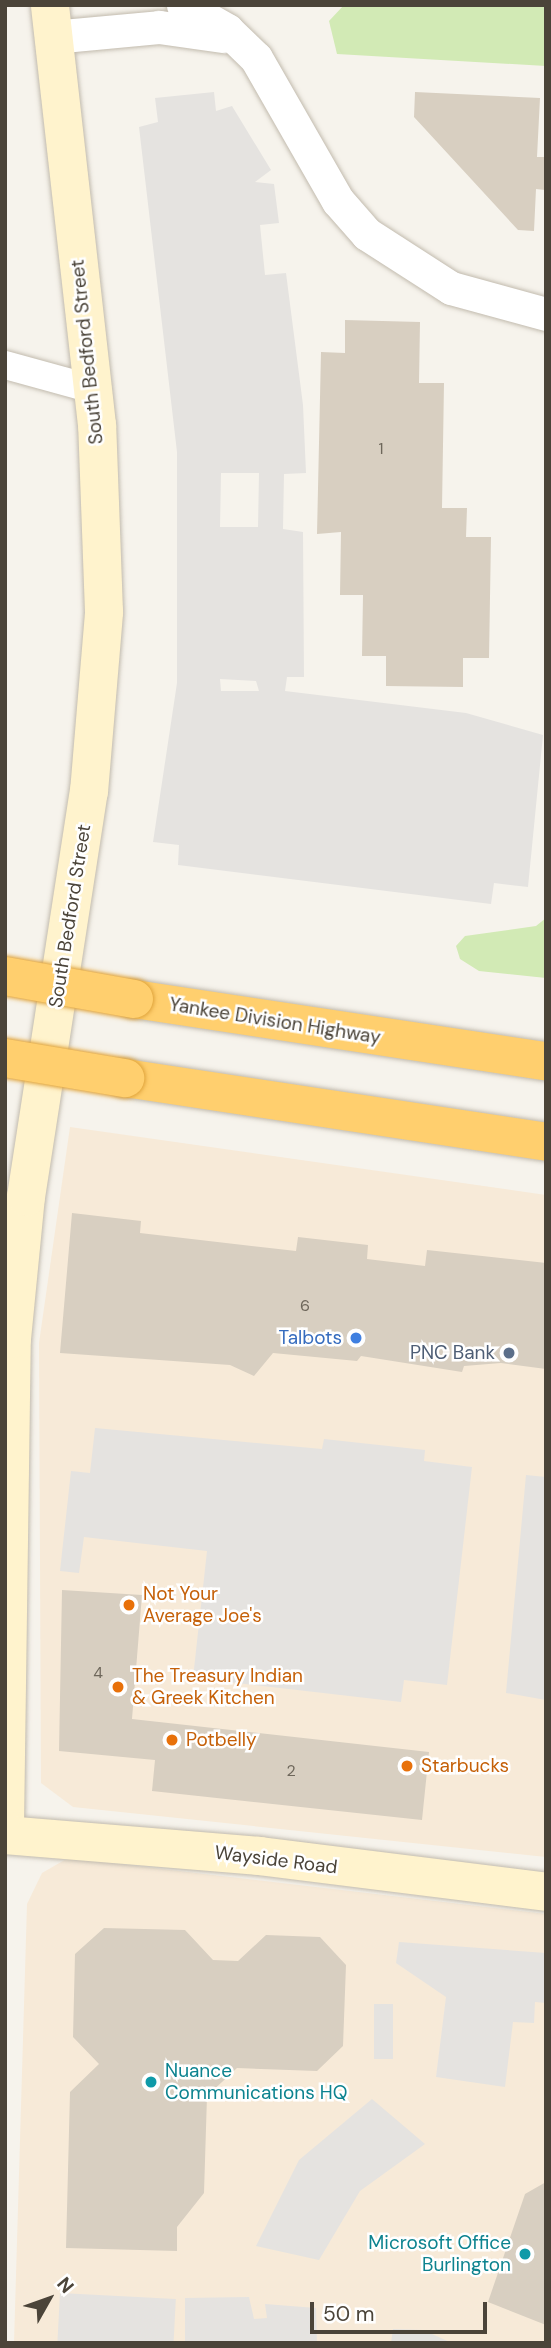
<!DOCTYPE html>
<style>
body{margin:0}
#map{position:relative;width:551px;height:2348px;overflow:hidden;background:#f6f3ec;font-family:"DM Sans",sans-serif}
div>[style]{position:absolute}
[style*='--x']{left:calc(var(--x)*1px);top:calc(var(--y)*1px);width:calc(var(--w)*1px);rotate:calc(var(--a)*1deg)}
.commercial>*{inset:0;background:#f7ead8}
.green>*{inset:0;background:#d2eab5}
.parking>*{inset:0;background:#e5e3e0;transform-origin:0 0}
.building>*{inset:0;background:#d8cfc1}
.roads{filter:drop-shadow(0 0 2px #c2bbae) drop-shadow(0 0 2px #c2bbae)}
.minor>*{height:28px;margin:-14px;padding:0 14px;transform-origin:14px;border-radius:14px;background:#fff}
.tertiary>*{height:33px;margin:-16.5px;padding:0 16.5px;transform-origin:16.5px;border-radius:16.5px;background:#fff}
.secondary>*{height:38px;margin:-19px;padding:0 19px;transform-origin:19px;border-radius:19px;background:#fff3cd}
.motorway>*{height:38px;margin:-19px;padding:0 19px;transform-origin:19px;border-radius:19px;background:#ffcf6e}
.bridges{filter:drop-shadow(0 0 2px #e0a43c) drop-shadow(0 0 2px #e0a43c)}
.motorway-bridge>*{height:38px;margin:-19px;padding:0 19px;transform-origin:19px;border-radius:19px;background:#ffcf6e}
.dots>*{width:19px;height:19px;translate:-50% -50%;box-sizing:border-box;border:4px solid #fff;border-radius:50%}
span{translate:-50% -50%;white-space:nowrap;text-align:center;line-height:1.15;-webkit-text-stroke:5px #fff;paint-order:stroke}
.number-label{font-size:16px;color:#6e675b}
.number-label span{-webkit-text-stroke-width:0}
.street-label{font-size:19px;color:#4b4439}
.shop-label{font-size:19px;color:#366cbe}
.right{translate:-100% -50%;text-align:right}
.service-label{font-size:19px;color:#4e5e75}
.food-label{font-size:19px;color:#c56008}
.left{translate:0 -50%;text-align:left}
.culture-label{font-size:19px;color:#0d838f}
.frame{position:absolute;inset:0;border:7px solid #4b4439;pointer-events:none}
.north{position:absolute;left:14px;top:2264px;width:70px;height:70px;-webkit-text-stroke:5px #fff;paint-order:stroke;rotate:50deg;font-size:19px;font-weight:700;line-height:28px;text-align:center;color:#4b4439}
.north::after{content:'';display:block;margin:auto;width:24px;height:32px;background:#4b4439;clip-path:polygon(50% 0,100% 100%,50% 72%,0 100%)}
.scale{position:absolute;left:310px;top:2302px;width:177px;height:32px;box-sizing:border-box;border:4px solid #4b4439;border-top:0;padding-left:9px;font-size:21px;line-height:24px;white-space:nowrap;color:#4b4439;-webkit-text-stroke:5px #fff;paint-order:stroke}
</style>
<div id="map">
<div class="commercial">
<i style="clip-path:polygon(70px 1127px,546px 1195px,546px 1857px,73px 1807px,41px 1783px,39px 1343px)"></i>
<i style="clip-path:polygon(68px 1858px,546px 1914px,546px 2343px,14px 2343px,27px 1904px,42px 1873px)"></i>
</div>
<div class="green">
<i style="clip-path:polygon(344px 5px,546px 5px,546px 66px,337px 54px,329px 21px)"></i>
<i style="clip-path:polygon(546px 918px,546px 978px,479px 971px,460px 959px,456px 946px,465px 936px,536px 926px)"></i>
</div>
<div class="parking">
<i style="clip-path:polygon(evenodd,214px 92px,216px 111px,232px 106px,271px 170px,255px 182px,274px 184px,279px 223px,260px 225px,265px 275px,286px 273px,303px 405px,306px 473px,284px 474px,283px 529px,303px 532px,304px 677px,287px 677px,285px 691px,466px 713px,543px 735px,528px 887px,494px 883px,491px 904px,178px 865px,179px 845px,153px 842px,177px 683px,177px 452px,139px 127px,158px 122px,155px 98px,214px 92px,221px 473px,259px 473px,258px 527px,220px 527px,221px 473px,214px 92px,220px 679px,256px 681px,259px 691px,221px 691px,220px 679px)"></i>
<i style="clip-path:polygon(95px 1428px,322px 1449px,324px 1439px,425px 1450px,424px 1461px,472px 1467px,447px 1685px,404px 1680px,401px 1702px,193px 1678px,207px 1551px,84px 1537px,79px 1573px,60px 1571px,71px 1471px,90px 1473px)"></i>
<i style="clip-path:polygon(526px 1475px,546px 1477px,546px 1700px,506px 1693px)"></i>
<i style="clip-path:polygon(399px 1942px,546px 1953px,546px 2003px,535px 2002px,534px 2023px,513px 2022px,505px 2087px,436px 2077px,446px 1997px,396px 1963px)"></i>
<i style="left:374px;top:2004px;width:19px;height:55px"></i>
<i style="clip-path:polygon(372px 2099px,425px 2144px,360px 2191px,319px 2260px,256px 2246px,299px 2160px)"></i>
<i style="left:60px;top:2293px;width:116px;height:50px;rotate:3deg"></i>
<i style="clip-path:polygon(249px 2297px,254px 2319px,267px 2318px,265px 2304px,316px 2308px,317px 2343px,185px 2343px,185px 2298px)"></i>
<i style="clip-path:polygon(393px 2329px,423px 2330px,452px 2343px,391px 2343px)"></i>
</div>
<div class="building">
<i style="clip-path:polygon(415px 92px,540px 98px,537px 157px,546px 157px,546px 176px,545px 190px,536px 189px,534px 231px,518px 230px,414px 117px)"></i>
<i style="clip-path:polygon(345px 320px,420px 322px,419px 383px,444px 383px,442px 508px,467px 508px,466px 537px,491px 537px,489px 658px,463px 658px,463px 687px,386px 686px,386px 656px,362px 656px,363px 595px,340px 595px,341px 532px,317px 534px,321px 352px,345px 353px)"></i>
<i style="clip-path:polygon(72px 1213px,141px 1221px,140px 1233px,296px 1251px,298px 1237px,368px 1245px,367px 1259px,425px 1266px,427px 1250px,546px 1263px,546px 1369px,501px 1363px,464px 1366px,462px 1372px,361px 1356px,357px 1361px,273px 1353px,254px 1376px,230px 1365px,60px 1353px)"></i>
<i style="clip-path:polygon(62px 1590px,142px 1595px,132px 1719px,429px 1752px,422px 1820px,152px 1791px,155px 1760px,59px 1751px)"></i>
<i style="clip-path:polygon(104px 1928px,185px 1930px,213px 1960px,238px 1961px,266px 1935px,320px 1937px,346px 1965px,343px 2046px,317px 2071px,237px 2068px,207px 2096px,204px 2193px,177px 2227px,177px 2251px,66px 2248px,70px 2092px,99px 2064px,73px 2037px,75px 1954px)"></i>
<i style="clip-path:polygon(546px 2182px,546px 2325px,488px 2302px,525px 2194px)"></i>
</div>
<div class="roads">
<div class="minor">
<i style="--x:5;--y:365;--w:90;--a:15.4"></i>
</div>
<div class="tertiary">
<i style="--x:183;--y:5;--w:51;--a:29.6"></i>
<i style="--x:227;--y:30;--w:40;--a:44"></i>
<i style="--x:256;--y:58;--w:165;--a:60.2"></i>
<i style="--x:338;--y:201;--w:44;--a:48.7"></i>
<i style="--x:367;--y:234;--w:100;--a:32.7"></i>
<i style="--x:451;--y:288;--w:98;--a:15.3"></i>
<i style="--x:52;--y:37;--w:107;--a:-5.3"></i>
<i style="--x:159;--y:27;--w:65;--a:8"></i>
</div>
<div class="secondary">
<i style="--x:5;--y:1827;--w:488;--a:-89.2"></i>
<i style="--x:12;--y:1339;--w:143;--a:-84.4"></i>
<i style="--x:26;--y:1197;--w:410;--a:-81.2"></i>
<i style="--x:89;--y:792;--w:181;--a:-85.2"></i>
<i style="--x:104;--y:612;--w:187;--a:-92.1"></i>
<i style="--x:97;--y:425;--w:423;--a:-96.4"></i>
<i style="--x:5;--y:1835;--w:255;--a:4.7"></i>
<i style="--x:259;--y:1856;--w:289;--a:7.1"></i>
</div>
<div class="motorway">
<i style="--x:134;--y:999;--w:417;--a:8.6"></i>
<i style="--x:125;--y:1078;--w:426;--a:8.6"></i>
</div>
</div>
<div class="bridges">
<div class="motorway-bridge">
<i style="--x:5;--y:976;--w:131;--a:10.1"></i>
<i style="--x:5;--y:1058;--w:122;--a:9.5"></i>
</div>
</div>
<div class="dots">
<i style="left:356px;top:1338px;background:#3f7fe0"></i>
<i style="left:509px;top:1353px;background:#5c6f8a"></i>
<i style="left:129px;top:1605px;background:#e8710a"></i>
<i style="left:118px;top:1687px;background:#e8710a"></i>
<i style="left:172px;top:1740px;background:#e8710a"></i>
<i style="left:407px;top:1766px;background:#e8710a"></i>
<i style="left:151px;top:2082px;background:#0f9aa8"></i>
<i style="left:525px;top:2254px;background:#0f9aa8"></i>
</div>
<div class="number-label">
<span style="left:381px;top:449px">1</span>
<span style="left:305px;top:1306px">6</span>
<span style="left:98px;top:1673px">4</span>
<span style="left:291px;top:1771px">2</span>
</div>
<div class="street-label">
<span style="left:87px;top:352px;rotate:-96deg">South Bedford Street</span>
<span style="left:70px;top:916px;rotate:-81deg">South Bedford Street</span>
<span style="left:275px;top:1021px;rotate:9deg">Yankee Division Highway</span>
<span style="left:276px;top:1860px;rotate:7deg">Wayside Road</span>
</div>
<div class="shop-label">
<span class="right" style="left:342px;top:1338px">Talbots</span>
</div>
<div class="service-label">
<span class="right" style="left:495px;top:1353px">PNC Bank</span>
</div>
<div class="food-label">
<span class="left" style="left:143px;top:1605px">Not Your<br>Average Joe's</span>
<span class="left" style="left:132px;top:1687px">The Treasury Indian<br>&amp; Greek Kitchen</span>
<span class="left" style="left:186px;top:1740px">Potbelly</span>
<span class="left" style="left:421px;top:1766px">Starbucks</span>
</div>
<div class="culture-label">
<span class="left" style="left:165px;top:2082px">Nuance<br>Communications HQ</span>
<span class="right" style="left:511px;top:2254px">Microsoft Office<br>Burlington</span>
</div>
<div class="frame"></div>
<div class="north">N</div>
<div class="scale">50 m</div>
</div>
